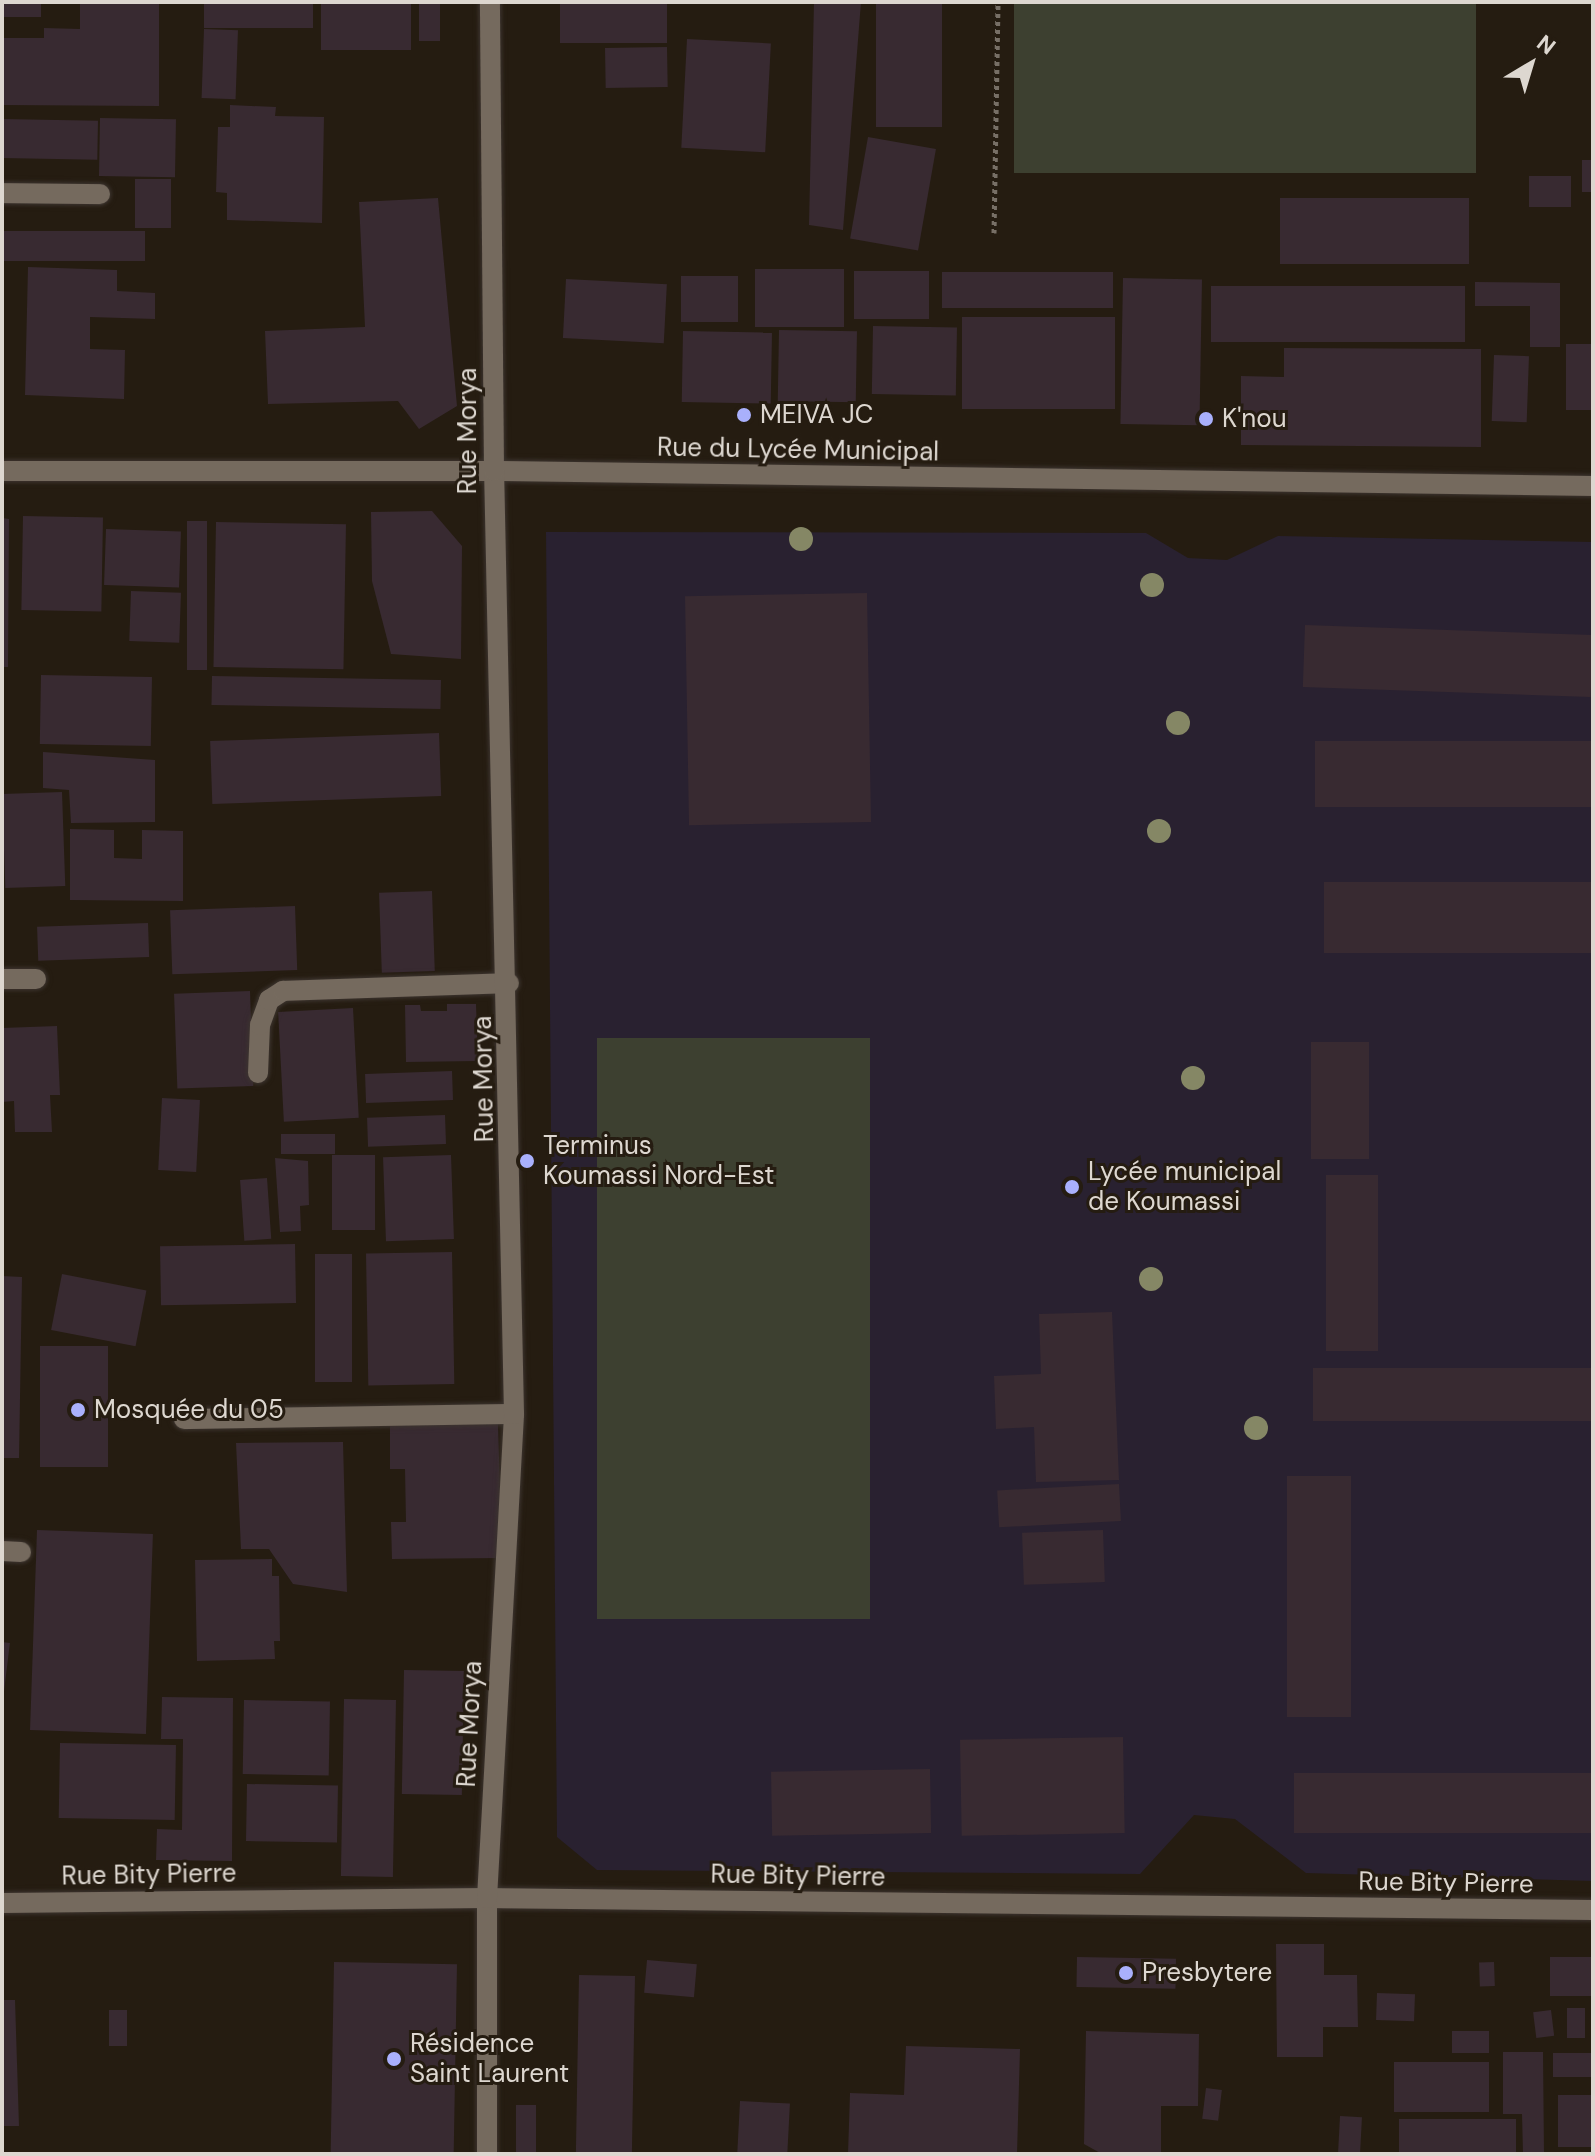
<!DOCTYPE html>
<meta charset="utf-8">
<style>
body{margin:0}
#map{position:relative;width:1595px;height:2156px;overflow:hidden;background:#251c11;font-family:"DM Sans",sans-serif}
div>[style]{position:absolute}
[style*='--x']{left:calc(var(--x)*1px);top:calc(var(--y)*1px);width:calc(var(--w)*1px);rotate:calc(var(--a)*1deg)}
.education>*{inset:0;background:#292130}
.green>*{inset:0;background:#3d4030;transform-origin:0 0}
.building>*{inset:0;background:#382a31;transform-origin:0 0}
.path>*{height:5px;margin-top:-2.5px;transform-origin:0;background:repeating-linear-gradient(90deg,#776f66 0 4px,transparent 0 8px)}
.roads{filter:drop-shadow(0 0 2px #3c342f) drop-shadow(0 0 2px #3c342f)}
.minor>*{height:20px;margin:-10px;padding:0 10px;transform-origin:10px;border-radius:10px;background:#756a5e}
.trees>*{width:24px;height:24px;margin:-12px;border-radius:50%;background:#858765}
.dots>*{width:22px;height:22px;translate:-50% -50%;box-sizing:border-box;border:4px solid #251c11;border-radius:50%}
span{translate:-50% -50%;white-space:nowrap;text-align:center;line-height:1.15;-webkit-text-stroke:6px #251c11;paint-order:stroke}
.poi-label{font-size:26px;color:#ddd7d0}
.left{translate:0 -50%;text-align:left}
.street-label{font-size:26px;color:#ddd7d0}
.frame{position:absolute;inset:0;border:4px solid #ddd7d0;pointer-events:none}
.north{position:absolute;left:1491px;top:24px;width:80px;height:80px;-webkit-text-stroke:6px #251c11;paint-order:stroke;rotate:38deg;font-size:22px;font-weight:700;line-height:32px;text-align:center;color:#ddd7d0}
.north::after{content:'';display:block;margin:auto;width:28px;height:36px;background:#ddd7d0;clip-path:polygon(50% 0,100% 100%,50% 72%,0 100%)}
</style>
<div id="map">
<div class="education">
<i style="clip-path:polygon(546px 532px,1146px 533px,1188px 558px,1227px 560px,1278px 536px,1593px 542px,1593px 1881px,1306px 1873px,1235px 1819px,1194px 1815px,1140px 1874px,597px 1870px,557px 1837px)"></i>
</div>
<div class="green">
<i style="left:1014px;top:2px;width:462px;height:171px"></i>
<i style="left:597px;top:1038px;width:273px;height:581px"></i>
</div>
<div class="building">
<i style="left:2px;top:2px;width:39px;height:15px"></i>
<i style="clip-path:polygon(80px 2px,159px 2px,159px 106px,2px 105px,2px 38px,44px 38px,44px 28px,80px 29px)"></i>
<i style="left:204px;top:2px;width:109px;height:26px"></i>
<i style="left:321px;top:2px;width:90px;height:48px"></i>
<i style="left:419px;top:2px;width:21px;height:39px"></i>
<i style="left:560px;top:2px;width:107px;height:41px"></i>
<i style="clip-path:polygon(814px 2px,861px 2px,843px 230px,809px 225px)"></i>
<i style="left:876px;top:2px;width:66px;height:125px"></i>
<i style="left:204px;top:29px;width:34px;height:69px;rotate:2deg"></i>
<i style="left:687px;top:39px;width:84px;height:109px;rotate:3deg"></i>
<i style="left:667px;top:47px;width:40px;height:62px;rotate:89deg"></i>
<i style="clip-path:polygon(230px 105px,276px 107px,275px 116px,324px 117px,322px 223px,227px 220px,227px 193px,216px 192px,218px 127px,230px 127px)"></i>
<i style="left:100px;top:118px;width:76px;height:58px;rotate:1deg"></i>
<i style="left:2px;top:119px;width:96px;height:39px;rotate:1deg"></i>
<i style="left:868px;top:137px;width:69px;height:103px;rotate:10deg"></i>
<i style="left:1582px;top:160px;width:11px;height:32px"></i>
<i style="left:1529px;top:176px;width:42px;height:31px"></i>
<i style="left:135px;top:179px;width:36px;height:49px"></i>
<i style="clip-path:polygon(438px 198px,457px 406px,419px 429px,398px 401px,268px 404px,265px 331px,365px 327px,359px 202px)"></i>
<i style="left:1280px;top:198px;width:189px;height:66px"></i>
<i style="left:2px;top:231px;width:143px;height:30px"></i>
<i style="clip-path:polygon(28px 267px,117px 270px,117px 291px,155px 293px,155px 319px,90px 317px,90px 349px,125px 350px,124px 399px,25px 395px)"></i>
<i style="left:755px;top:269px;width:89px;height:58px"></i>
<i style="left:854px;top:271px;width:75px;height:48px"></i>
<i style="left:942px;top:272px;width:171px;height:36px"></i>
<i style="left:681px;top:276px;width:57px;height:46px"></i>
<i style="left:1123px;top:278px;width:79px;height:146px;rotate:1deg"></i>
<i style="left:566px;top:279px;width:101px;height:59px;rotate:3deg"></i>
<i style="clip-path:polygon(1475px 282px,1560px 283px,1560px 347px,1530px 347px,1530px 306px,1475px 306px)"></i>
<i style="left:1211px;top:286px;width:254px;height:56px"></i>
<i style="left:962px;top:317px;width:153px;height:92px"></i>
<i style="left:873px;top:326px;width:84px;height:68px;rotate:1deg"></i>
<i style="left:779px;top:330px;width:78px;height:71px;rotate:1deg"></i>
<i style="left:683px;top:331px;width:89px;height:71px;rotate:1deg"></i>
<i style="left:1566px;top:344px;width:27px;height:66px"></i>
<i style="clip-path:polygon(1284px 348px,1481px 349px,1481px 447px,1241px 445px,1241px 376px,1284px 377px)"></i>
<i style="left:1494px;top:355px;width:35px;height:66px;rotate:2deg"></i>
<i style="clip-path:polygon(432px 511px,462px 546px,461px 659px,391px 654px,372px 581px,371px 512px)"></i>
<i style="left:23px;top:516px;width:80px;height:94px;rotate:1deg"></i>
<i style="clip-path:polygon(2px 518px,9px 519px,8px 667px,2px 667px)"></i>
<i style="left:187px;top:521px;width:20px;height:149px"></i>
<i style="left:216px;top:522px;width:130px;height:145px;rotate:1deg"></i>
<i style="left:106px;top:529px;width:75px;height:56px;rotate:2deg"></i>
<i style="left:131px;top:591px;width:50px;height:50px;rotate:2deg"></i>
<i style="left:867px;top:593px;width:229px;height:182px;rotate:89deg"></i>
<i style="left:1305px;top:625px;width:288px;height:62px;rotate:2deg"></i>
<i style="left:41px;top:675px;width:111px;height:69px;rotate:1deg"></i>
<i style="left:212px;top:676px;width:229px;height:29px;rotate:1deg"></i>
<i style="left:439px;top:733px;width:63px;height:229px;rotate:88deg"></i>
<i style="left:1593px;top:741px;width:66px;height:278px;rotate:90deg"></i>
<i style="clip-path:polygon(43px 752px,155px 760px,155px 822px,71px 823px,69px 790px,43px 788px)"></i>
<i style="left:62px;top:792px;width:94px;height:60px;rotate:88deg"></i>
<i style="clip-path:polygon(70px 829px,114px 830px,114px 858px,142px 859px,142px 830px,183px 831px,183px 901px,70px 900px)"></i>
<i style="left:1593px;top:882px;width:71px;height:269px;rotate:90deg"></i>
<i style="left:432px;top:891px;width:80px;height:53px;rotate:88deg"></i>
<i style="left:295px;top:906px;width:64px;height:125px;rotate:88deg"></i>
<i style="left:148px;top:923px;width:34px;height:111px;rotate:88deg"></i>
<i style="left:250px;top:991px;width:95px;height:76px;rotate:88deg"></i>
<i style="clip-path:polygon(447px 1004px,476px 1004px,478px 1061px,406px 1062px,405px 1005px,420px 1005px,421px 1011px,447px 1011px)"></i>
<i style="left:353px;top:1008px;width:110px;height:75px;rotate:87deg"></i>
<i style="clip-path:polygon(57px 1026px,60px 1095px,50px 1095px,52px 1132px,15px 1132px,14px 1101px,2px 1102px,2px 1028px)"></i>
<i style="left:1311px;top:1042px;width:58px;height:117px"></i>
<i style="left:452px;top:1071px;width:29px;height:87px;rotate:88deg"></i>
<i style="left:162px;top:1098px;width:38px;height:72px;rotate:3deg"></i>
<i style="left:445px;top:1115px;width:29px;height:78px;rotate:88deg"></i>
<i style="left:281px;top:1134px;width:54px;height:20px"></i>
<i style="left:332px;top:1155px;width:43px;height:75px"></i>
<i style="left:451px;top:1155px;width:84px;height:68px;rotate:88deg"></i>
<i style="clip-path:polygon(275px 1158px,308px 1161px,309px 1205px,300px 1206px,301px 1231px,280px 1232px)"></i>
<i style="left:1326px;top:1175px;width:52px;height:176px"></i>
<i style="left:267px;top:1178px;width:61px;height:27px;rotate:86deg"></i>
<i style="left:295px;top:1244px;width:59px;height:135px;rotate:89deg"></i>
<i style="left:452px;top:1252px;width:132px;height:86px;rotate:89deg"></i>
<i style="left:315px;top:1254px;width:37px;height:128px"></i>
<i style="left:62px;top:1274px;width:86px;height:57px;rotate:11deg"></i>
<i style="clip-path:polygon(2px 1276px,22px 1277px,19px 1458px,2px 1458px)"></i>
<i style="clip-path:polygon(1112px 1312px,1119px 1480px,1036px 1482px,1034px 1427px,996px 1429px,994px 1376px,1041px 1374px,1039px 1314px)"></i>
<i style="left:40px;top:1346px;width:68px;height:121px"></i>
<i style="left:1313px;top:1368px;width:280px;height:53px"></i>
<i style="clip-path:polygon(498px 1424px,502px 1558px,392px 1559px,391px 1522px,406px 1522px,405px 1469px,390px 1469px,390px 1425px)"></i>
<i style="clip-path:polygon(343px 1442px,347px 1592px,293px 1584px,269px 1549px,241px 1549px,236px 1443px)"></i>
<i style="left:1287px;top:1476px;width:64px;height:241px"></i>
<i style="left:1119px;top:1484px;width:37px;height:122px;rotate:87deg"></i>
<i style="left:37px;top:1530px;width:116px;height:200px;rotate:2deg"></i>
<i style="left:1103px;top:1530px;width:52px;height:81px;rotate:88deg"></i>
<i style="clip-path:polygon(272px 1559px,272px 1576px,279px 1576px,280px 1641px,274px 1641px,275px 1659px,197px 1661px,195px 1560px)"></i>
<i style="left:2px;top:1642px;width:8px;height:75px;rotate:7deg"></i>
<i style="left:404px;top:1670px;width:60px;height:124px;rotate:1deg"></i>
<i style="clip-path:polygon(162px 1697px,233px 1698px,232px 1861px,156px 1860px,157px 1829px,182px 1830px,183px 1739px,161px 1739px)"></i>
<i style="left:344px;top:1699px;width:52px;height:177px;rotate:1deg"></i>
<i style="left:244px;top:1700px;width:86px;height:74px;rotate:1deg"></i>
<i style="left:1123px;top:1737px;width:96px;height:163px;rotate:89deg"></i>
<i style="left:60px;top:1743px;width:116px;height:75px;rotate:1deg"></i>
<i style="left:930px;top:1769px;width:64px;height:159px;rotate:89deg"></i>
<i style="left:1294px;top:1773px;width:299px;height:60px"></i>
<i style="left:247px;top:1784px;width:91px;height:57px;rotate:1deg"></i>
<i style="clip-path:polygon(1276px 1944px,1324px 1944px,1324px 1975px,1357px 1975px,1358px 2027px,1323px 2027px,1323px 2057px,1277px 2057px)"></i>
<i style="left:1077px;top:1957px;width:99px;height:30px;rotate:1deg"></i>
<i style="left:1550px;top:1957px;width:43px;height:39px"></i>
<i style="left:647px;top:1960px;width:50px;height:33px;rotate:5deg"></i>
<i style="left:334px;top:1962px;width:123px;height:192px;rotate:1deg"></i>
<i style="left:1494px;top:1962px;width:24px;height:15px;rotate:88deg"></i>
<i style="left:579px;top:1975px;width:56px;height:179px;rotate:1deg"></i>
<i style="left:1377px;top:1993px;width:38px;height:27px;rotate:2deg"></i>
<i style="clip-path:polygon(2px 2000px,15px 2000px,19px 2126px,2px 2126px)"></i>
<i style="left:1567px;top:2008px;width:18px;height:30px"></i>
<i style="left:109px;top:2010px;width:18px;height:36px"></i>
<i style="left:1551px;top:2010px;width:26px;height:18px;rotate:83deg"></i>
<i style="clip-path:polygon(1086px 2031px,1199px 2034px,1198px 2106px,1161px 2106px,1161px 2154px,1102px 2154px,1084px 2144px)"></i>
<i style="left:1489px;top:2031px;width:22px;height:37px;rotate:90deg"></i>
<i style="clip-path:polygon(906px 2046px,1020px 2049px,1017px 2154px,848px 2154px,850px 2093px,904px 2095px)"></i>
<i style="clip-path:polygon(1503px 2052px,1543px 2052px,1544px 2154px,1523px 2154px,1522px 2114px,1503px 2114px)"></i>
<i style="left:1593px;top:2053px;width:24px;height:40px;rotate:90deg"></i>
<i style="left:1394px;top:2062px;width:95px;height:50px"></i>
<i style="left:1206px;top:2088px;width:16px;height:31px;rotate:7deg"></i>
<i style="left:1558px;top:2095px;width:35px;height:52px"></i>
<i style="left:740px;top:2101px;width:50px;height:53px;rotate:3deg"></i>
<i style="left:516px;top:2105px;width:20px;height:47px"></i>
<i style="left:1340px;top:2116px;width:22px;height:38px;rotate:3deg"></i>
<i style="left:1399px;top:2119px;width:117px;height:35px"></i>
</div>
<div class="path">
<i style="--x:994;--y:233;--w:231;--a:-89"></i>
</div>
<div class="roads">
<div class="minor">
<i style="--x:2;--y:193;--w:98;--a:0.6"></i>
<i style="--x:2;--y:471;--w:492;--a:0"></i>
<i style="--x:494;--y:471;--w:1099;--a:0.78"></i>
<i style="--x:2;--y:979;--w:34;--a:0"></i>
<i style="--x:258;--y:1073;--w:48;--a:-87.6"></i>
<i style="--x:260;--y:1025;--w:27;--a:-70"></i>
<i style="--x:269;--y:1000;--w:17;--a:-33"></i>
<i style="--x:283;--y:991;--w:226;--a:-2"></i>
<i style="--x:184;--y:1419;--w:330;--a:-0.9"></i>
<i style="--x:2;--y:1551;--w:19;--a:3"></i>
<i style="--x:2;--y:1903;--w:485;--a:-0.6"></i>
<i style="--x:487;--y:1898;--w:1106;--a:0.62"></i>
<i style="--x:487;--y:2154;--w:256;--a:-90"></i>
<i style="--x:487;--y:1898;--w:485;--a:-86.8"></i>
<i style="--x:514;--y:1414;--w:943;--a:-91.21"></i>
<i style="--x:494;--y:471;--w:469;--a:-90.5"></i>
</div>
</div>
<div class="trees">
<i style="left:801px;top:539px"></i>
<i style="left:1152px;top:585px"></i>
<i style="left:1178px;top:723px"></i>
<i style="left:1159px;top:831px"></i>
<i style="left:1193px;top:1078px"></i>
<i style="left:1151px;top:1279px"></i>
<i style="left:1256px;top:1428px"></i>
</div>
<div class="dots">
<i style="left:744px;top:415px;background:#a9b0fc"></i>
<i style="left:1206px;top:419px;background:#a9b0fc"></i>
<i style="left:527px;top:1161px;background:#a9b0fc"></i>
<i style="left:1072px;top:1187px;background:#a9b0fc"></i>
<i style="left:78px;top:1410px;background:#a9b0fc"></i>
<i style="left:1126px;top:1973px;background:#a9b0fc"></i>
<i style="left:394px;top:2059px;background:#a9b0fc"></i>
</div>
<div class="poi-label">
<span class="left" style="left:760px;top:415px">MEIVA JC</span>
<span class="left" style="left:1222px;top:419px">K'nou</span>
<span class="left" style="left:543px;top:1161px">Terminus<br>Koumassi Nord-Est</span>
<span class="left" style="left:1088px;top:1187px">Lycée municipal<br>de Koumassi</span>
<span class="left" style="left:94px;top:1410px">Mosquée du 05</span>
<span class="left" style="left:1142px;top:1973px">Presbytere</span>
<span class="left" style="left:410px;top:2059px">Résidence<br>Saint Laurent</span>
</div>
<div class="street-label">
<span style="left:468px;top:431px;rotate:-90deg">Rue Morya</span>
<span style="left:798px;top:450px;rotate:1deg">Rue du Lycée Municipal</span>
<span style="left:484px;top:1079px;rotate:-91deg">Rue Morya</span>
<span style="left:470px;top:1724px;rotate:-87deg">Rue Morya</span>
<span style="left:149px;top:1875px;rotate:-1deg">Rue Bity Pierre</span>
<span style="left:798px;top:1876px;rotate:1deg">Rue Bity Pierre</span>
<span style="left:1446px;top:1883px;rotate:1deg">Rue Bity Pierre</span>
</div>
<div class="frame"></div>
<div class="north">N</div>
</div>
